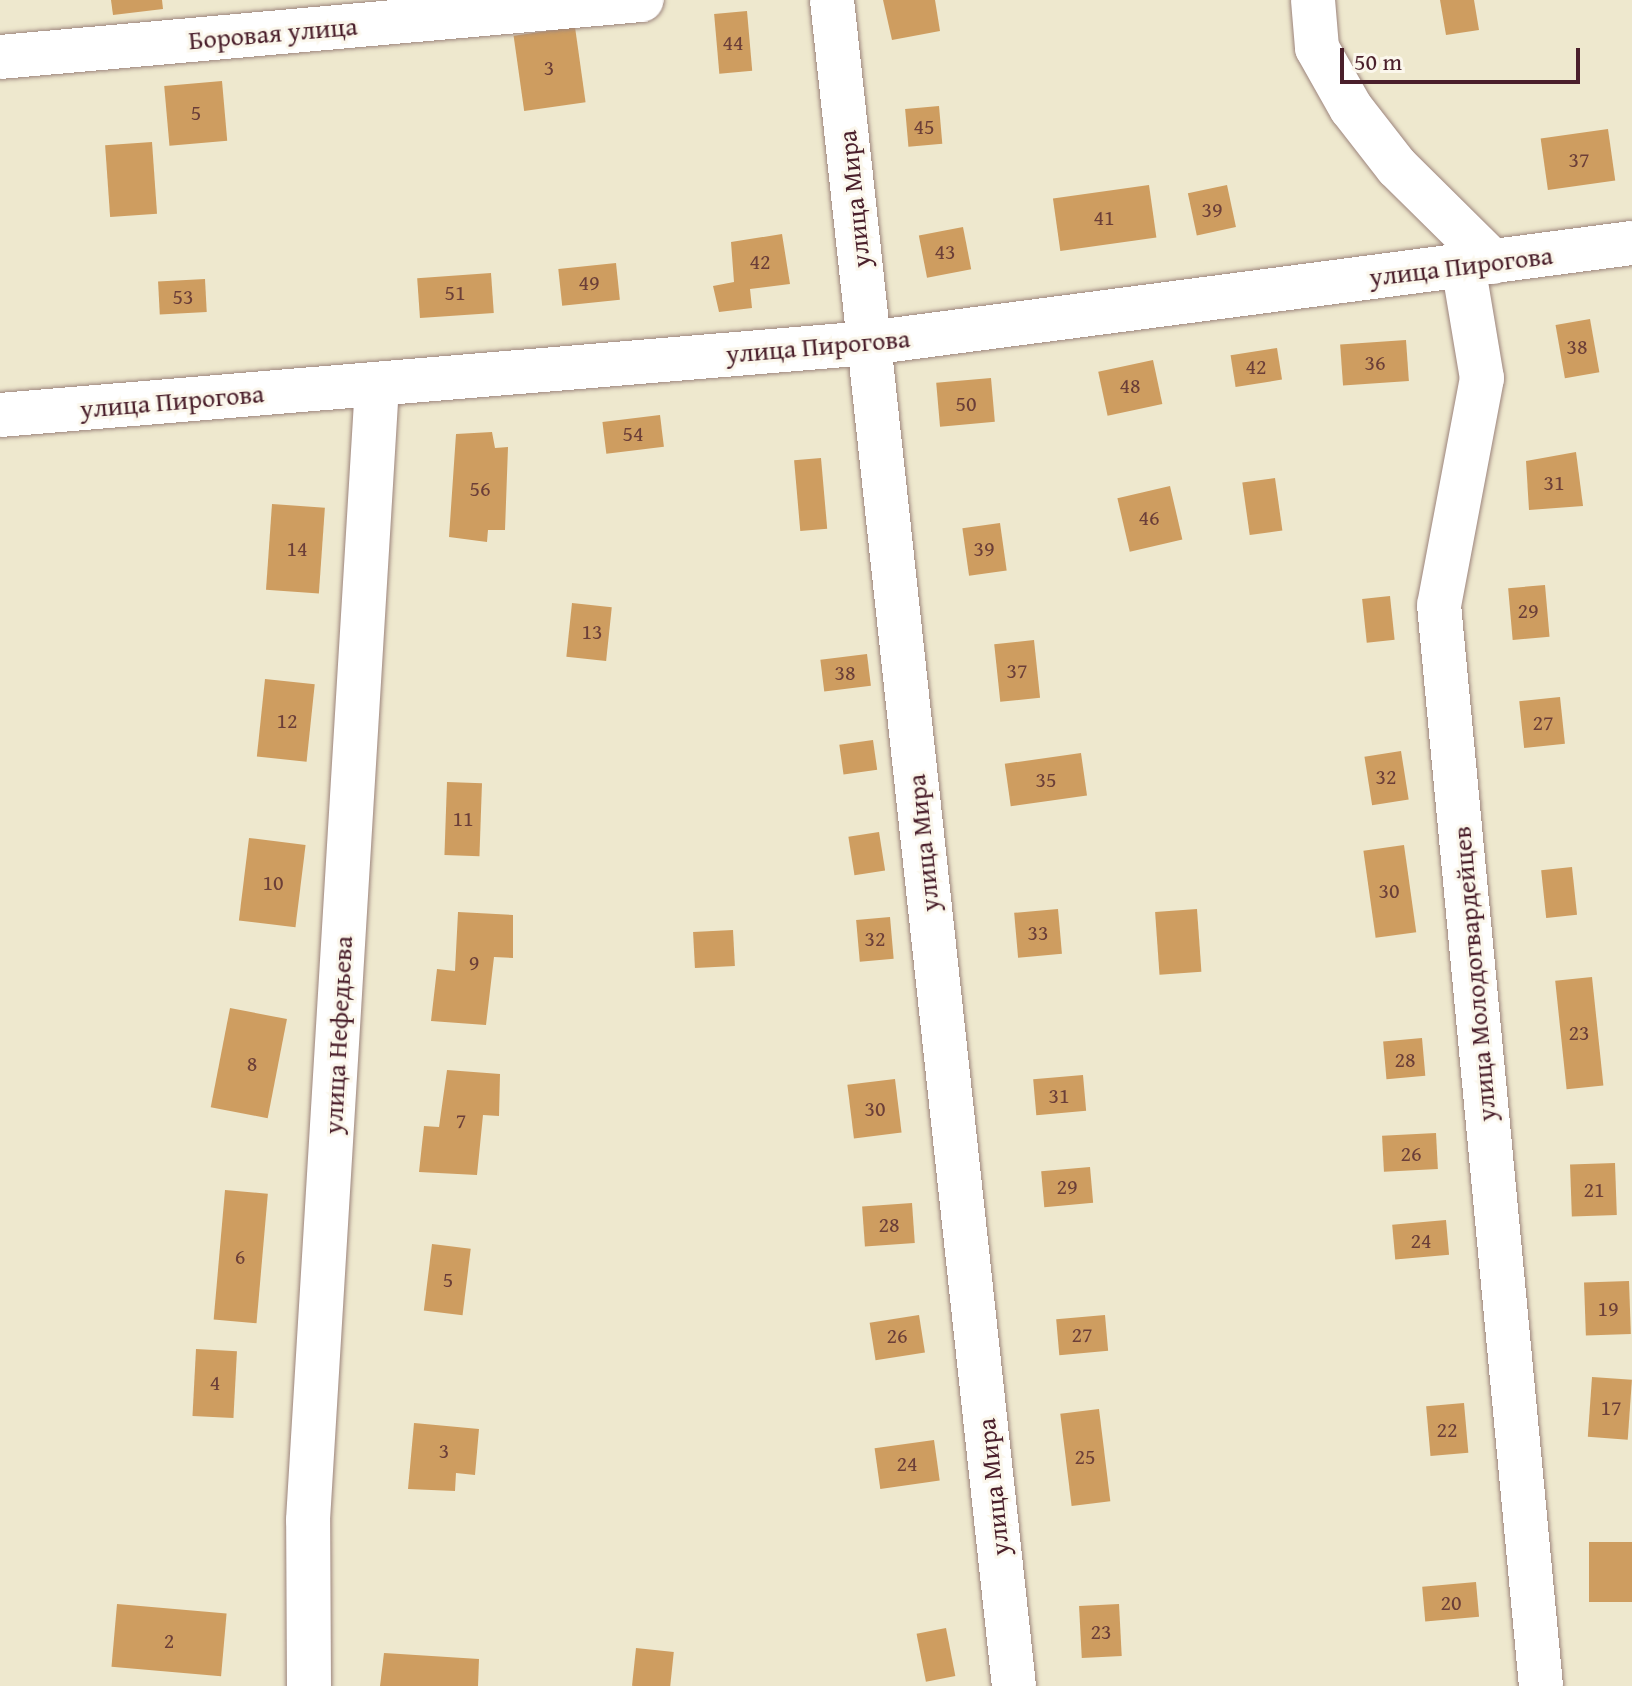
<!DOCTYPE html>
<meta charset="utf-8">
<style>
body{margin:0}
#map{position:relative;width:1632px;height:1686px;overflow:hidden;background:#eee8ce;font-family:"Gentium Book Plus",serif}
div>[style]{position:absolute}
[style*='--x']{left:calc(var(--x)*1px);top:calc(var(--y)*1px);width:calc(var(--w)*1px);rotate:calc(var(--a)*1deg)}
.building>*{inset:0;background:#ce9d60;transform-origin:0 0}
.roads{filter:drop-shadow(0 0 2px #9c847c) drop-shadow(0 0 2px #9c847c)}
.minor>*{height:44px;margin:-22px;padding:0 22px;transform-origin:22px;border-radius:22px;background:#fff}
span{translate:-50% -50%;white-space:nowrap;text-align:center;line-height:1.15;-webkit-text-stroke:6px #fbf7ec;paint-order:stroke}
.number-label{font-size:22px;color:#6b3e38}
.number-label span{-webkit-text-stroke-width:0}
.street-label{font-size:26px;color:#4a1f2b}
.scale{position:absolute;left:1340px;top:48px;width:240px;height:36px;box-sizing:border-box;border:4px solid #4a1f2b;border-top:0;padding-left:10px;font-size:24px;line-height:28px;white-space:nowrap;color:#4a1f2b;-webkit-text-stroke:6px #fbf7ec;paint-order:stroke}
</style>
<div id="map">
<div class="building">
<i style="clip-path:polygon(111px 0,162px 0,163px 9px,113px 15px)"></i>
<i style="clip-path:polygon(883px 0,935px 0,940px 31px,892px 40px)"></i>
<i style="clip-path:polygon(1440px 0,1474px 0,1479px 30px,1446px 35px)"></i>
<i style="left:747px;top:11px;width:60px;height:33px;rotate:85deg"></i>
<i style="left:575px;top:27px;width:76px;height:62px;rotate:82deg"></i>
<i style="left:222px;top:81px;width:60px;height:58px;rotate:85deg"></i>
<i style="left:939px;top:106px;width:38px;height:34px;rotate:85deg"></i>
<i style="left:1608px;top:129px;width:52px;height:68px;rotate:82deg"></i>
<i style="left:152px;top:142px;width:72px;height:47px;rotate:86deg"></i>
<i style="left:1149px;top:185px;width:53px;height:97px;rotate:82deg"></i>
<i style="left:1227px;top:185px;width:43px;height:40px;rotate:78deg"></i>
<i style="left:963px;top:227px;width:43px;height:45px;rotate:79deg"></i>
<i style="clip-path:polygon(782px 234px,790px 284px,750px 289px,752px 308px,719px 312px,713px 286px,734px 282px,731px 242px)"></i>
<i style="left:616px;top:263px;width:37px;height:58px;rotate:84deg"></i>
<i style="left:491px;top:273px;width:40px;height:74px;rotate:86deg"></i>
<i style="left:205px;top:279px;width:33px;height:47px;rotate:87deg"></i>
<i style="left:1590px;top:319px;width:54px;height:35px;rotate:80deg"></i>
<i style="left:1406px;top:340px;width:41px;height:66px;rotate:86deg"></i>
<i style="left:1277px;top:348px;width:32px;height:47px;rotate:81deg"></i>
<i style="left:1153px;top:360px;width:45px;height:56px;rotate:78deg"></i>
<i style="left:991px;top:378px;width:44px;height:55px;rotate:85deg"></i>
<i style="left:660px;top:415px;width:32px;height:58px;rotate:83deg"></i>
<i style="clip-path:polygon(492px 432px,495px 448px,508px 447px,505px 530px,488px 530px,487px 542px,449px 537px,456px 434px)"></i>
<i style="clip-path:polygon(1576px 452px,1583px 506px,1529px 510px,1526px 461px)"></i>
<i style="left:821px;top:458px;width:71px;height:27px;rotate:85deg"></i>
<i style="left:1275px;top:478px;width:53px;height:33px;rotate:82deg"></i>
<i style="left:1170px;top:486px;width:55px;height:54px;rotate:77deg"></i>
<i style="left:272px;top:504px;width:53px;height:86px;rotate:4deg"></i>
<i style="left:1000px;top:523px;width:48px;height:38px;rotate:82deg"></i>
<i style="left:1545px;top:585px;width:52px;height:37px;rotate:85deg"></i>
<i style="left:1390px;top:596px;width:44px;height:28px;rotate:84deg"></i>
<i style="left:572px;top:603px;width:40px;height:54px;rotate:6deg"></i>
<i style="left:1034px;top:640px;width:58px;height:40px;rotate:84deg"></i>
<i style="left:867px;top:654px;width:32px;height:47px;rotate:83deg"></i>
<i style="left:265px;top:679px;width:50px;height:78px;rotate:6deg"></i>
<i style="left:1560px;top:697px;width:47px;height:41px;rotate:84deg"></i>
<i style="left:873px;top:740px;width:30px;height:34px;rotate:82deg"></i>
<i style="left:1401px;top:751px;width:49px;height:37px;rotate:81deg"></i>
<i style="left:1081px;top:753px;width:43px;height:77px;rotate:82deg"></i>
<i style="left:447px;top:782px;width:35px;height:73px;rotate:2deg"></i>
<i style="left:879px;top:832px;width:39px;height:31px;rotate:81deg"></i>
<i style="left:249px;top:838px;width:57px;height:83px;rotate:7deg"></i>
<i style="left:1404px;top:845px;width:88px;height:41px;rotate:82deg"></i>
<i style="left:1572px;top:867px;width:48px;height:31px;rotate:84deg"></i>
<i style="left:1058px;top:909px;width:45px;height:44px;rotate:85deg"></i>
<i style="left:1197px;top:909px;width:63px;height:42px;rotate:86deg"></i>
<i style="clip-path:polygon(458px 912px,513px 915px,513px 958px,494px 957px,486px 1025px,431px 1021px,437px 969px,455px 971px)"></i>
<i style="left:890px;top:917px;width:42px;height:34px;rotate:85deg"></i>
<i style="left:733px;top:930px;width:36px;height:40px;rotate:87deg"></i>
<i style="left:1592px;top:977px;width:109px;height:37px;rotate:84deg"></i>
<i style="left:230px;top:1008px;width:58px;height:101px;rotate:11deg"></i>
<i style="left:1422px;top:1038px;width:38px;height:39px;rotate:85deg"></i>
<i style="clip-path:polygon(447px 1070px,500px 1074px,499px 1116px,483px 1115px,477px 1175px,419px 1172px,424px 1126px,439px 1127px)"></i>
<i style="left:1083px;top:1075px;width:36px;height:50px;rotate:85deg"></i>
<i style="left:895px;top:1079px;width:54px;height:48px;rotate:83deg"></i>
<i style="left:1436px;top:1133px;width:36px;height:54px;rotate:87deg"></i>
<i style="left:1615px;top:1163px;width:52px;height:45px;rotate:88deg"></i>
<i style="left:1090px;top:1167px;width:36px;height:49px;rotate:85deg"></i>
<i style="left:225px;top:1190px;width:43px;height:130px;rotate:5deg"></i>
<i style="left:912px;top:1203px;width:40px;height:50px;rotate:86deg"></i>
<i style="left:1446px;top:1220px;width:35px;height:54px;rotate:85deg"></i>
<i style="left:432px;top:1244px;width:39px;height:67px;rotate:7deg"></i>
<i style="left:1629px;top:1281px;width:53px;height:45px;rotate:88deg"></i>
<i style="left:919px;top:1315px;width:38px;height:50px;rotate:81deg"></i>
<i style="left:1105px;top:1315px;width:36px;height:49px;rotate:85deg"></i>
<i style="left:196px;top:1349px;width:41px;height:67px;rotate:3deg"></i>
<i style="left:1592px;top:1377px;width:40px;height:60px;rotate:4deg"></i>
<i style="left:1464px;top:1403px;width:50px;height:38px;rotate:85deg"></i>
<i style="left:1099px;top:1409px;width:93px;height:39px;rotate:83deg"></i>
<i style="clip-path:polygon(414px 1423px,479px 1429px,475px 1475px,456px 1473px,455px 1491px,408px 1489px)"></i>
<i style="left:934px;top:1440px;width:41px;height:60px;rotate:82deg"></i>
<i style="left:1632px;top:1542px;width:60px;height:43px;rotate:90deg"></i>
<i style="left:1476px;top:1582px;width:35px;height:54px;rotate:85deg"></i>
<i style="left:117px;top:1604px;width:110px;height:63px;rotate:5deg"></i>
<i style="left:1119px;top:1604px;width:52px;height:40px;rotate:87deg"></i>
<i style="left:946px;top:1628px;width:49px;height:30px;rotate:79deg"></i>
<i style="left:636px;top:1648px;width:38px;height:38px;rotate:6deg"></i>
<i style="clip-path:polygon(384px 1653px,479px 1659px,478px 1686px,380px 1686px)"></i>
</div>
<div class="roads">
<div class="minor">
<i style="--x:832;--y:0;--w:1696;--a:83.84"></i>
<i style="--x:1313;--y:0;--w:48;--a:85.2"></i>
<i style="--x:1317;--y:48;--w:69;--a:60.5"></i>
<i style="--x:1351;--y:108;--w:75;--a:52.1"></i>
<i style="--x:1397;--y:167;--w:135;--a:44.7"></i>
<i style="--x:0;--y:57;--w:644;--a:-5.08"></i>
<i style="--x:1463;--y:265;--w:115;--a:80.5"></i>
<i style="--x:1482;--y:378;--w:231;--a:100.7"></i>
<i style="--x:1439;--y:605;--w:1086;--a:84.61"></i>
<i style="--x:0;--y:415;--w:872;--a:-4.74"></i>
<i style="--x:869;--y:343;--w:770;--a:-7.47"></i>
<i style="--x:309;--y:1686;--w:166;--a:-90.3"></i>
<i style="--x:308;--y:1520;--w:1138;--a:-86.52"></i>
</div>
</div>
<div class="number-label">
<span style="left:733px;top:43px">44</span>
<span style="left:549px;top:68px">3</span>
<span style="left:196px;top:113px">5</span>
<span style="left:924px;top:127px">45</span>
<span style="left:1579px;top:160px">37</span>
<span style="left:1212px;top:210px">39</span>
<span style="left:1104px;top:218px">41</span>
<span style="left:945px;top:252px">43</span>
<span style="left:760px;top:262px">42</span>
<span style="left:589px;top:283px">49</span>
<span style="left:455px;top:293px">51</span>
<span style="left:183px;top:297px">53</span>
<span style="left:1577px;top:347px">38</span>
<span style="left:1375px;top:363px">36</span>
<span style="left:1256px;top:367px">42</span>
<span style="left:1130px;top:386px">48</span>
<span style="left:966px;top:404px">50</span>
<span style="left:633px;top:434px">54</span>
<span style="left:1554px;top:483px">31</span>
<span style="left:480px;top:489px">56</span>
<span style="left:1149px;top:518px">46</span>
<span style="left:297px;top:549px">14</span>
<span style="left:984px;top:549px">39</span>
<span style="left:1528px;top:611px">29</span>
<span style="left:592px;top:632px">13</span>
<span style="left:1017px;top:671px">37</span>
<span style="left:845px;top:673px">38</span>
<span style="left:287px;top:721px">12</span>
<span style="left:1543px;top:723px">27</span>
<span style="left:1386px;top:777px">32</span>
<span style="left:1046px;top:780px">35</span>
<span style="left:463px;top:819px">11</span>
<span style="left:273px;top:883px">10</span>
<span style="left:1389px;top:891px">30</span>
<span style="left:1038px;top:933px">33</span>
<span style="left:875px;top:939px">32</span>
<span style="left:474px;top:963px">9</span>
<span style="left:1579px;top:1033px">23</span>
<span style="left:1405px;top:1060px">28</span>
<span style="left:252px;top:1064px">8</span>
<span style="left:1059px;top:1096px">31</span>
<span style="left:875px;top:1109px">30</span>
<span style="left:461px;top:1121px">7</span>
<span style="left:1411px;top:1154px">26</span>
<span style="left:1067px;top:1187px">29</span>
<span style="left:1594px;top:1190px">21</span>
<span style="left:889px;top:1225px">28</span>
<span style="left:1421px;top:1241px">24</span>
<span style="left:240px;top:1257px">6</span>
<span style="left:448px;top:1280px">5</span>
<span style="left:1608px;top:1309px">19</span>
<span style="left:1082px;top:1335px">27</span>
<span style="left:897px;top:1336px">26</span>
<span style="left:215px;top:1383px">4</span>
<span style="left:1611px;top:1408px">17</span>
<span style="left:1447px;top:1430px">22</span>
<span style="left:444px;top:1451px">3</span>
<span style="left:1085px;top:1457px">25</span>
<span style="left:907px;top:1464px">24</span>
<span style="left:1451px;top:1603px">20</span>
<span style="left:1101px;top:1632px">23</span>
<span style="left:169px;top:1641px">2</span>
</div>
<div class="street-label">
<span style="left:273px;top:33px;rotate:-5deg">Боровая улица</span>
<span style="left:854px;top:199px;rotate:-96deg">улица Мира</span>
<span style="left:1461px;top:266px;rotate:-7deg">улица Пирогова</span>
<span style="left:818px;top:346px;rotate:-5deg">улица Пирогова</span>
<span style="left:172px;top:401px;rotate:-5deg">улица Пирогова</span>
<span style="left:923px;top:843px;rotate:-96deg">улица Мира</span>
<span style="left:1474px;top:974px;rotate:-95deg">улица Молодогвардейцев</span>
<span style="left:338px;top:1035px;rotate:-87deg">улица Нефедьева</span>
<span style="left:993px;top:1487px;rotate:-96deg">улица Мира</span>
</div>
<div class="scale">50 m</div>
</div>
